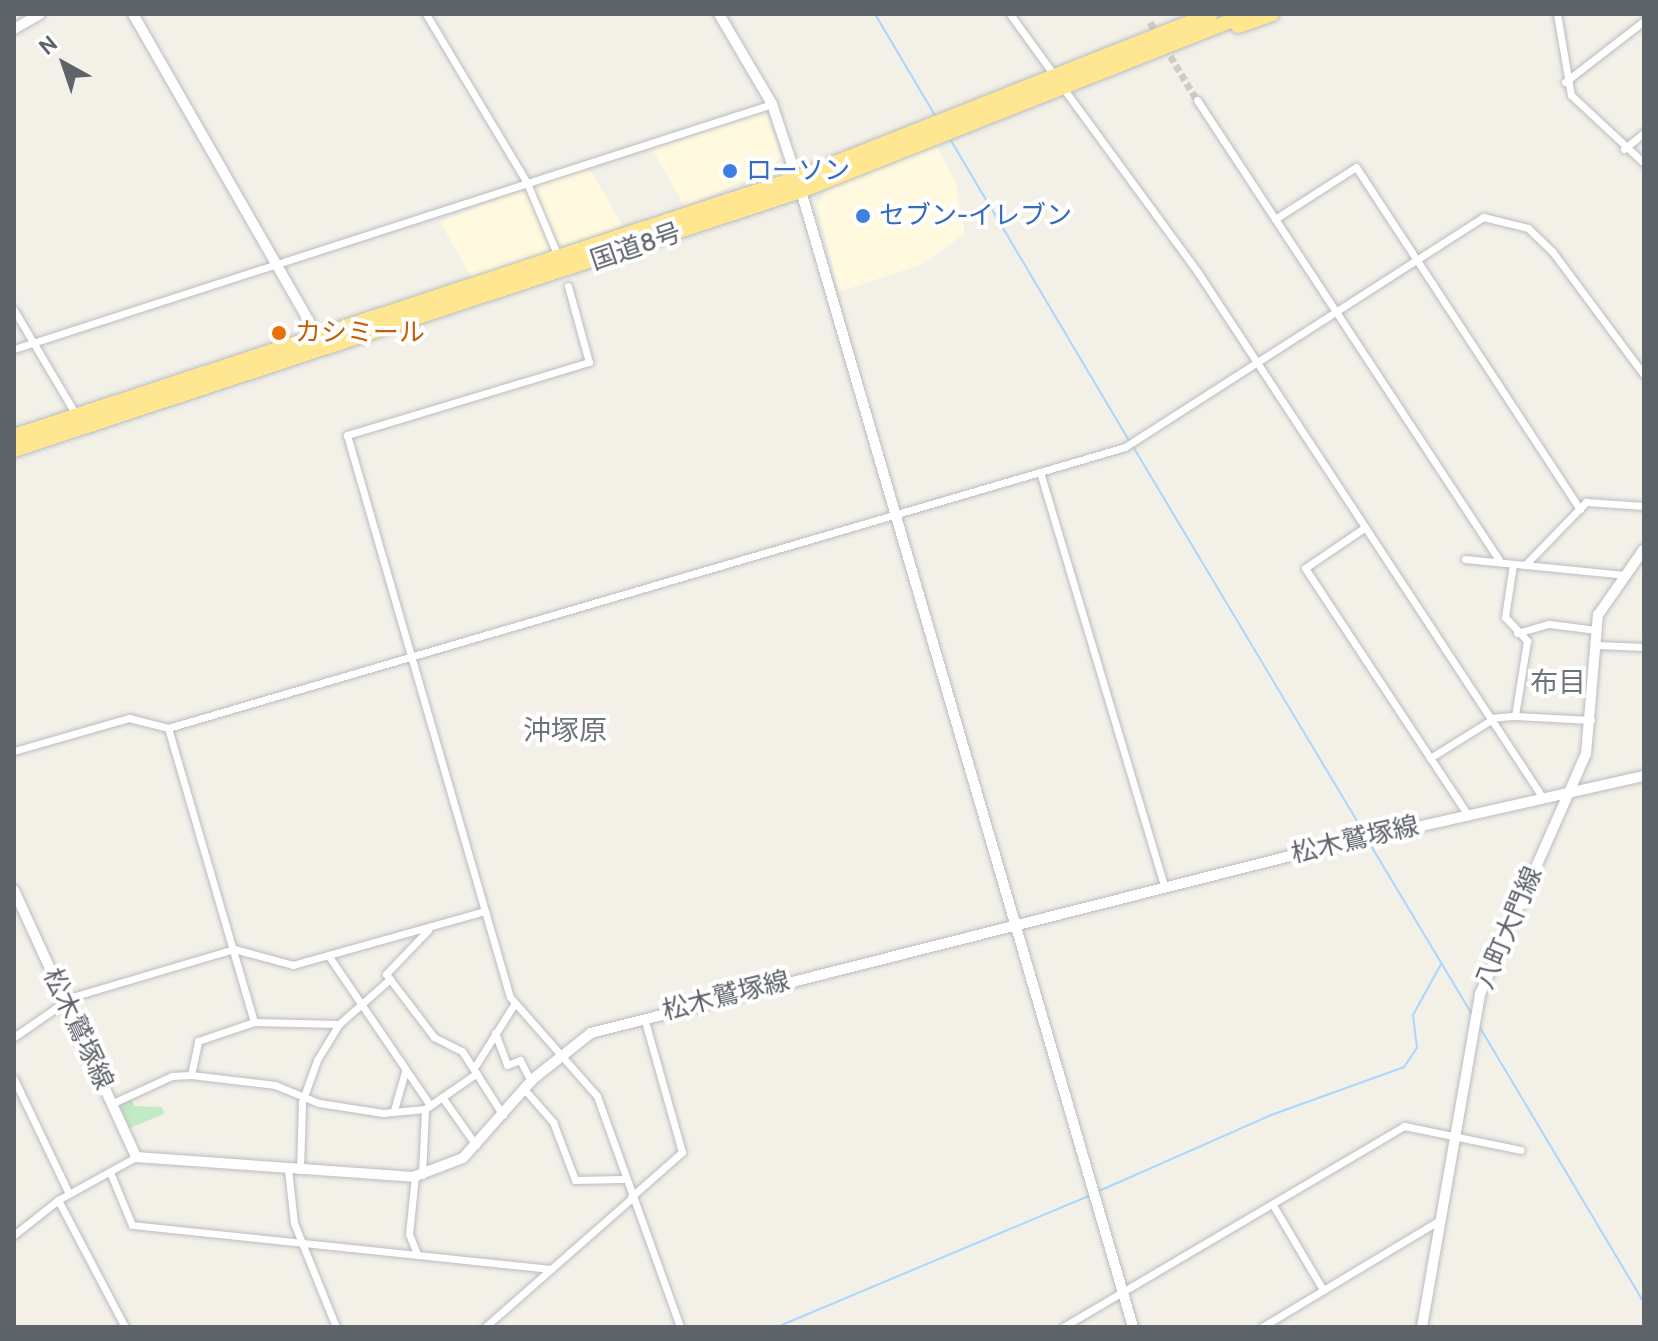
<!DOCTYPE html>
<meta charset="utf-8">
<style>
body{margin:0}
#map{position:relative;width:1658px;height:1341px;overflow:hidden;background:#f2f0e7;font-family:Cabin,"Noto Sans JP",sans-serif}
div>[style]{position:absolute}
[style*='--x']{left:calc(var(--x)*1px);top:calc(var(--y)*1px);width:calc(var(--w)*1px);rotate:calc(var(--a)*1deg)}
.commercial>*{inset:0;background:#fff9df}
.green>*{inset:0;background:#c2ebc3}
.stream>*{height:2px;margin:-1px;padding:0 1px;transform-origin:1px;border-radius:1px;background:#aad7ff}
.street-tunnel>*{height:7px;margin-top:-3.5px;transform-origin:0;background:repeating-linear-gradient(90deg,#cdccc8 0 7px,transparent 0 10.5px)}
.roads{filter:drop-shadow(0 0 2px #b9bcc1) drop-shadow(0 0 2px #b9bcc1)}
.street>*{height:7px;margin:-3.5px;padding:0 3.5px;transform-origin:3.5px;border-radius:3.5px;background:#fff}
.secondary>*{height:10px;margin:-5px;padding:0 5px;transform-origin:5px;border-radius:5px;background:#fff}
.highway>*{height:14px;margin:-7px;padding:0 7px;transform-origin:7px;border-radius:7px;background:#ffe791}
.dots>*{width:22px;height:22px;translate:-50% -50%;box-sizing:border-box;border:4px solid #fff;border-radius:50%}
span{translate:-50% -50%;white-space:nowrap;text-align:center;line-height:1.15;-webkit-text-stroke:8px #fff;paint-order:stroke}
.shop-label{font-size:26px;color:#366cbe}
.left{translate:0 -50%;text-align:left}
.street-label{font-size:26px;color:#5e6269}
.food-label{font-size:26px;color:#c56008}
.neighbourhood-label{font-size:28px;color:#6f747b}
.frame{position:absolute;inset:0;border:16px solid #5e6269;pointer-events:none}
.north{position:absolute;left:24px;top:24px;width:80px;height:80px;-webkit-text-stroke:6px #fff;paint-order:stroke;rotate:320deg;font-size:22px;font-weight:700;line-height:32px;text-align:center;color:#5e6269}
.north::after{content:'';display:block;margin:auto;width:28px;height:36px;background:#5e6269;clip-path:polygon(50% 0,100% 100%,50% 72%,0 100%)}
</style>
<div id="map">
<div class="commercial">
<i style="clip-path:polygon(766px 111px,781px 156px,771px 169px,685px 207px,652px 149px)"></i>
<i style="clip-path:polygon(936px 145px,956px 184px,965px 233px,923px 264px,839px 292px,817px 206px,828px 187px)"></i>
<i style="clip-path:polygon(590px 169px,623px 227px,559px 249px,532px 184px)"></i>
<i style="clip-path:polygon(524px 188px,554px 252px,472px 278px,440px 222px)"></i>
</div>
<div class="green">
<i style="clip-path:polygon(132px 1099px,134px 1106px,162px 1107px,164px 1114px,130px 1128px,119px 1104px)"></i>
</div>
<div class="stream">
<i style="--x:875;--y:14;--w:120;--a:59.4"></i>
<i style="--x:950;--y:139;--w:350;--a:59.3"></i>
<i style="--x:1132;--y:445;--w:454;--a:59.1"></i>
<i style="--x:1370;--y:844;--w:197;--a:59.1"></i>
<i style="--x:1479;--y:1026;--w:322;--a:59.2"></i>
<i style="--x:1099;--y:1191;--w:188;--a:-23.8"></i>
<i style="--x:1271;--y:1115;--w:141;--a:-19.8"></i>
<i style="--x:1404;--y:1067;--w:23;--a:-56"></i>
<i style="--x:1417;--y:1048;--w:33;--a:-97"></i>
<i style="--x:1413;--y:1015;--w:58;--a:-61.2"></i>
<i style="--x:777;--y:1327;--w:338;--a:-22.8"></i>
</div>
<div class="street-tunnel">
<i style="--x:1150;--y:22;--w:16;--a:60"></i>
<i style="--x:1165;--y:47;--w:62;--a:58.9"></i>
</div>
<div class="roads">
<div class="street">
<i style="--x:426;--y:14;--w:197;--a:59.1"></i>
<i style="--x:527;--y:183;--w:72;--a:67"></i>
<i style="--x:1010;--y:14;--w:75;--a:54.2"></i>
<i style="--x:1557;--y:14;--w:82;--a:80.2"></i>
<i style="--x:1571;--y:95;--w:100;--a:43"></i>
<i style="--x:1565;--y:82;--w:100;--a:-37.7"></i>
<i style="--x:1063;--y:88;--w:227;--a:53.8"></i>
<i style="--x:1197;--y:271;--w:627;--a:56.72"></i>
<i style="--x:1197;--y:100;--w:550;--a:56.71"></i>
<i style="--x:1624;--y:149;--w:26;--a:-39"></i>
<i style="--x:1275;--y:219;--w:96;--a:-32.7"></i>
<i style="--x:1356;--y:167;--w:409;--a:56.8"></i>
<i style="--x:568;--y:286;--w:79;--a:74.6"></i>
<i style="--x:589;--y:362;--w:253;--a:163.2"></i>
<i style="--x:347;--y:435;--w:585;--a:73.83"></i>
<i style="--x:510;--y:997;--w:132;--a:48.7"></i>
<i style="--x:597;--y:1096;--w:245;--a:70.2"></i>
<i style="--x:14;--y:310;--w:122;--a:59.4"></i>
<i style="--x:14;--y:349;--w:797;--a:-17.91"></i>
<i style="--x:1040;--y:472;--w:434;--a:73.3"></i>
<i style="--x:1364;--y:528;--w:71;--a:145.9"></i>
<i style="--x:1305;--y:568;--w:295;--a:56.6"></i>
<i style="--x:1465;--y:559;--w:160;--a:5.7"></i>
<i style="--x:1513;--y:564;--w:54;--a:98.6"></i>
<i style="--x:1505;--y:617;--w:33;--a:47"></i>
<i style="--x:1527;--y:641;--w:76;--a:99.1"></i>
<i style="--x:1515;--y:716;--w:76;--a:3"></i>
<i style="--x:1525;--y:565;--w:88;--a:-45.9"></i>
<i style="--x:1586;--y:502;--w:58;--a:3.9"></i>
<i style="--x:1517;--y:633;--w:33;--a:-16"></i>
<i style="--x:1549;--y:624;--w:48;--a:7.1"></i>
<i style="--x:1597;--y:645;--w:47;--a:2.4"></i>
<i style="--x:1490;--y:718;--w:25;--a:-5"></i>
<i style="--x:168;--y:728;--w:306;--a:73.7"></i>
<i style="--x:14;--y:751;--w:120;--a:-16"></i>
<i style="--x:129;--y:718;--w:40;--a:14.4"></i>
<i style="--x:168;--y:728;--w:997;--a:-16.36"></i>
<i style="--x:1125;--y:447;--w:426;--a:-32.7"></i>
<i style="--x:1483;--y:217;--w:46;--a:13.7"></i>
<i style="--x:1528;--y:228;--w:33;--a:44"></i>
<i style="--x:1552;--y:251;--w:154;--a:53.4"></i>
<i style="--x:1430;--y:758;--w:72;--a:-31.9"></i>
<i style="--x:428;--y:930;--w:61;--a:133.7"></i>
<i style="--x:386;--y:974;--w:79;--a:52.7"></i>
<i style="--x:434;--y:1037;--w:31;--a:27"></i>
<i style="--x:462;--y:1051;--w:76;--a:57.4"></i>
<i style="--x:328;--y:955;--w:181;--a:55.8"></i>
<i style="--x:495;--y:1033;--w:34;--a:69"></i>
<i style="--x:507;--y:1065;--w:14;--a:-21"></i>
<i style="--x:520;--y:1060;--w:25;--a:63"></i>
<i style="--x:14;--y:1037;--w:70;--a:-34.6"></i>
<i style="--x:72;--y:997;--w:169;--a:-16.5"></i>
<i style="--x:234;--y:949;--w:61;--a:15.2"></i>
<i style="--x:293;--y:965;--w:199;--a:-15.7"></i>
<i style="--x:474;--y:1068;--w:77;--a:-57.8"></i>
<i style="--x:191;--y:1075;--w:35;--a:-78"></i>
<i style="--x:198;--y:1041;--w:59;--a:-18.7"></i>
<i style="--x:254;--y:1022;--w:85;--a:1.3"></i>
<i style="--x:14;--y:1079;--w:127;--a:64.4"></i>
<i style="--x:525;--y:1090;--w:43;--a:48.8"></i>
<i style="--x:553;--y:1122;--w:62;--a:69.2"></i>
<i style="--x:575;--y:1180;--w:48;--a:-1.2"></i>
<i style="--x:442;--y:1097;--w:59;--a:54.7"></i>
<i style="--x:113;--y:1103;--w:65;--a:-24.6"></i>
<i style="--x:172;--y:1076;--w:19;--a:-3"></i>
<i style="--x:191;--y:1075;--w:85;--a:6.8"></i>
<i style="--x:275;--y:1085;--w:48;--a:22.2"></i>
<i style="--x:319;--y:1103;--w:65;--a:8.9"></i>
<i style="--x:383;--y:1113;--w:42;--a:-5.4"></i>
<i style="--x:425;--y:1109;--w:63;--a:-34.7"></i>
<i style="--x:394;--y:1110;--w:40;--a:-74"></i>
<i style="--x:288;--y:1169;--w:54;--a:83.7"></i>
<i style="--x:294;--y:1223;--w:112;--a:68"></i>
<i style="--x:300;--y:1170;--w:68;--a:-88.3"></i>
<i style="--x:302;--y:1102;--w:45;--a:-70.3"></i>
<i style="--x:317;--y:1060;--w:42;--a:-58.6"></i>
<i style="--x:339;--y:1024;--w:68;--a:-41.4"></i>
<i style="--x:110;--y:1172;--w:57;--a:67.5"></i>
<i style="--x:132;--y:1225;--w:420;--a:6"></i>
<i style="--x:422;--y:1175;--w:66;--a:-87.4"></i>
<i style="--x:415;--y:1176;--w:58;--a:95.9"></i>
<i style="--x:409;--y:1234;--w:22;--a:68"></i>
<i style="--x:631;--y:1197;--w:68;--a:-41.4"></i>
<i style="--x:682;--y:1152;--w:139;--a:-105.8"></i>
<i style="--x:58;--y:1200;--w:144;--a:62.2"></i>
<i style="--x:1273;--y:1205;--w:99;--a:59.5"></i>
<i style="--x:14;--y:1235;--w:56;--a:-38.5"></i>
<i style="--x:58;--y:1200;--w:89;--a:-28.9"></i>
<i style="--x:485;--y:1327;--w:196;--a:-41.3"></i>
<i style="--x:1063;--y:1327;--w:396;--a:-30.5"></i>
<i style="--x:1404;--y:1126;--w:119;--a:11.6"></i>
<i style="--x:1262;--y:1327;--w:210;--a:-31"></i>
</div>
<div class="secondary">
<i style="--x:133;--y:14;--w:374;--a:60.2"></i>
<i style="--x:719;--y:14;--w:104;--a:59.5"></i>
<i style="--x:772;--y:104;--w:92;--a:71.6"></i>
<i style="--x:801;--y:191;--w:1184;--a:73.71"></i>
<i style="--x:14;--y:29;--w:30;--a:-30"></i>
<i style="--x:14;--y:890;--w:294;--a:65.4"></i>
<i style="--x:136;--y:1157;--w:278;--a:4.1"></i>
<i style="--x:413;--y:1177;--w:53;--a:-20.8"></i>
<i style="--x:463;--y:1158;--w:106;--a:-48.5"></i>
<i style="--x:533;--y:1079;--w:74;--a:-38.4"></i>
<i style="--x:591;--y:1033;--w:738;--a:-14.21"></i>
<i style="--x:1306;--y:852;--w:346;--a:-12.7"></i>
<i style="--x:1422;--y:1327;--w:338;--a:-80.1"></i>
<i style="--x:1480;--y:994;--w:262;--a:-66.2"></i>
<i style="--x:1586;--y:754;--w:140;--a:-85.1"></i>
<i style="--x:1598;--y:615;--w:80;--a:-55.1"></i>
</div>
<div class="highway">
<i style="--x:1238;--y:26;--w:36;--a:-19"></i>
<i style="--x:14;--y:436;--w:824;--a:-18.24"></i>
<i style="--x:797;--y:178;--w:445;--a:-21.6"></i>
<i style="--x:14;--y:450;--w:829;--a:-18.22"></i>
<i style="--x:801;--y:191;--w:480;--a:-21.6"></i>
</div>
</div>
<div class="dots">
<i style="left:730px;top:171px;background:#3f7fe0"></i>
<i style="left:863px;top:216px;background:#3f7fe0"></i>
<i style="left:279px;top:333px;background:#e8710a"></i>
</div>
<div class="shop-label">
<span class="left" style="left:746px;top:171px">ローソン</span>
<span class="left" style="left:879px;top:216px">セブン-イレブン</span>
</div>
<div class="street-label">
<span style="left:636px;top:247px;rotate:-19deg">国道8号</span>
<span style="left:1355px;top:840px;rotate:-13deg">松木鷲塚線</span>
<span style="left:1509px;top:928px;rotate:-67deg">八町大門線</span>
<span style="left:726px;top:996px;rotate:-14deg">松木鷲塚線</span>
<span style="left:78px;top:1029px;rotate:65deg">松木鷲塚線</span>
</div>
<div class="food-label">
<span class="left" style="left:295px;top:333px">カシミール</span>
</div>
<div class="neighbourhood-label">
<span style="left:1558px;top:682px">布目</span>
<span style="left:565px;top:730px">沖塚原</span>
</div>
<div class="frame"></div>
<div class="north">N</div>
</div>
